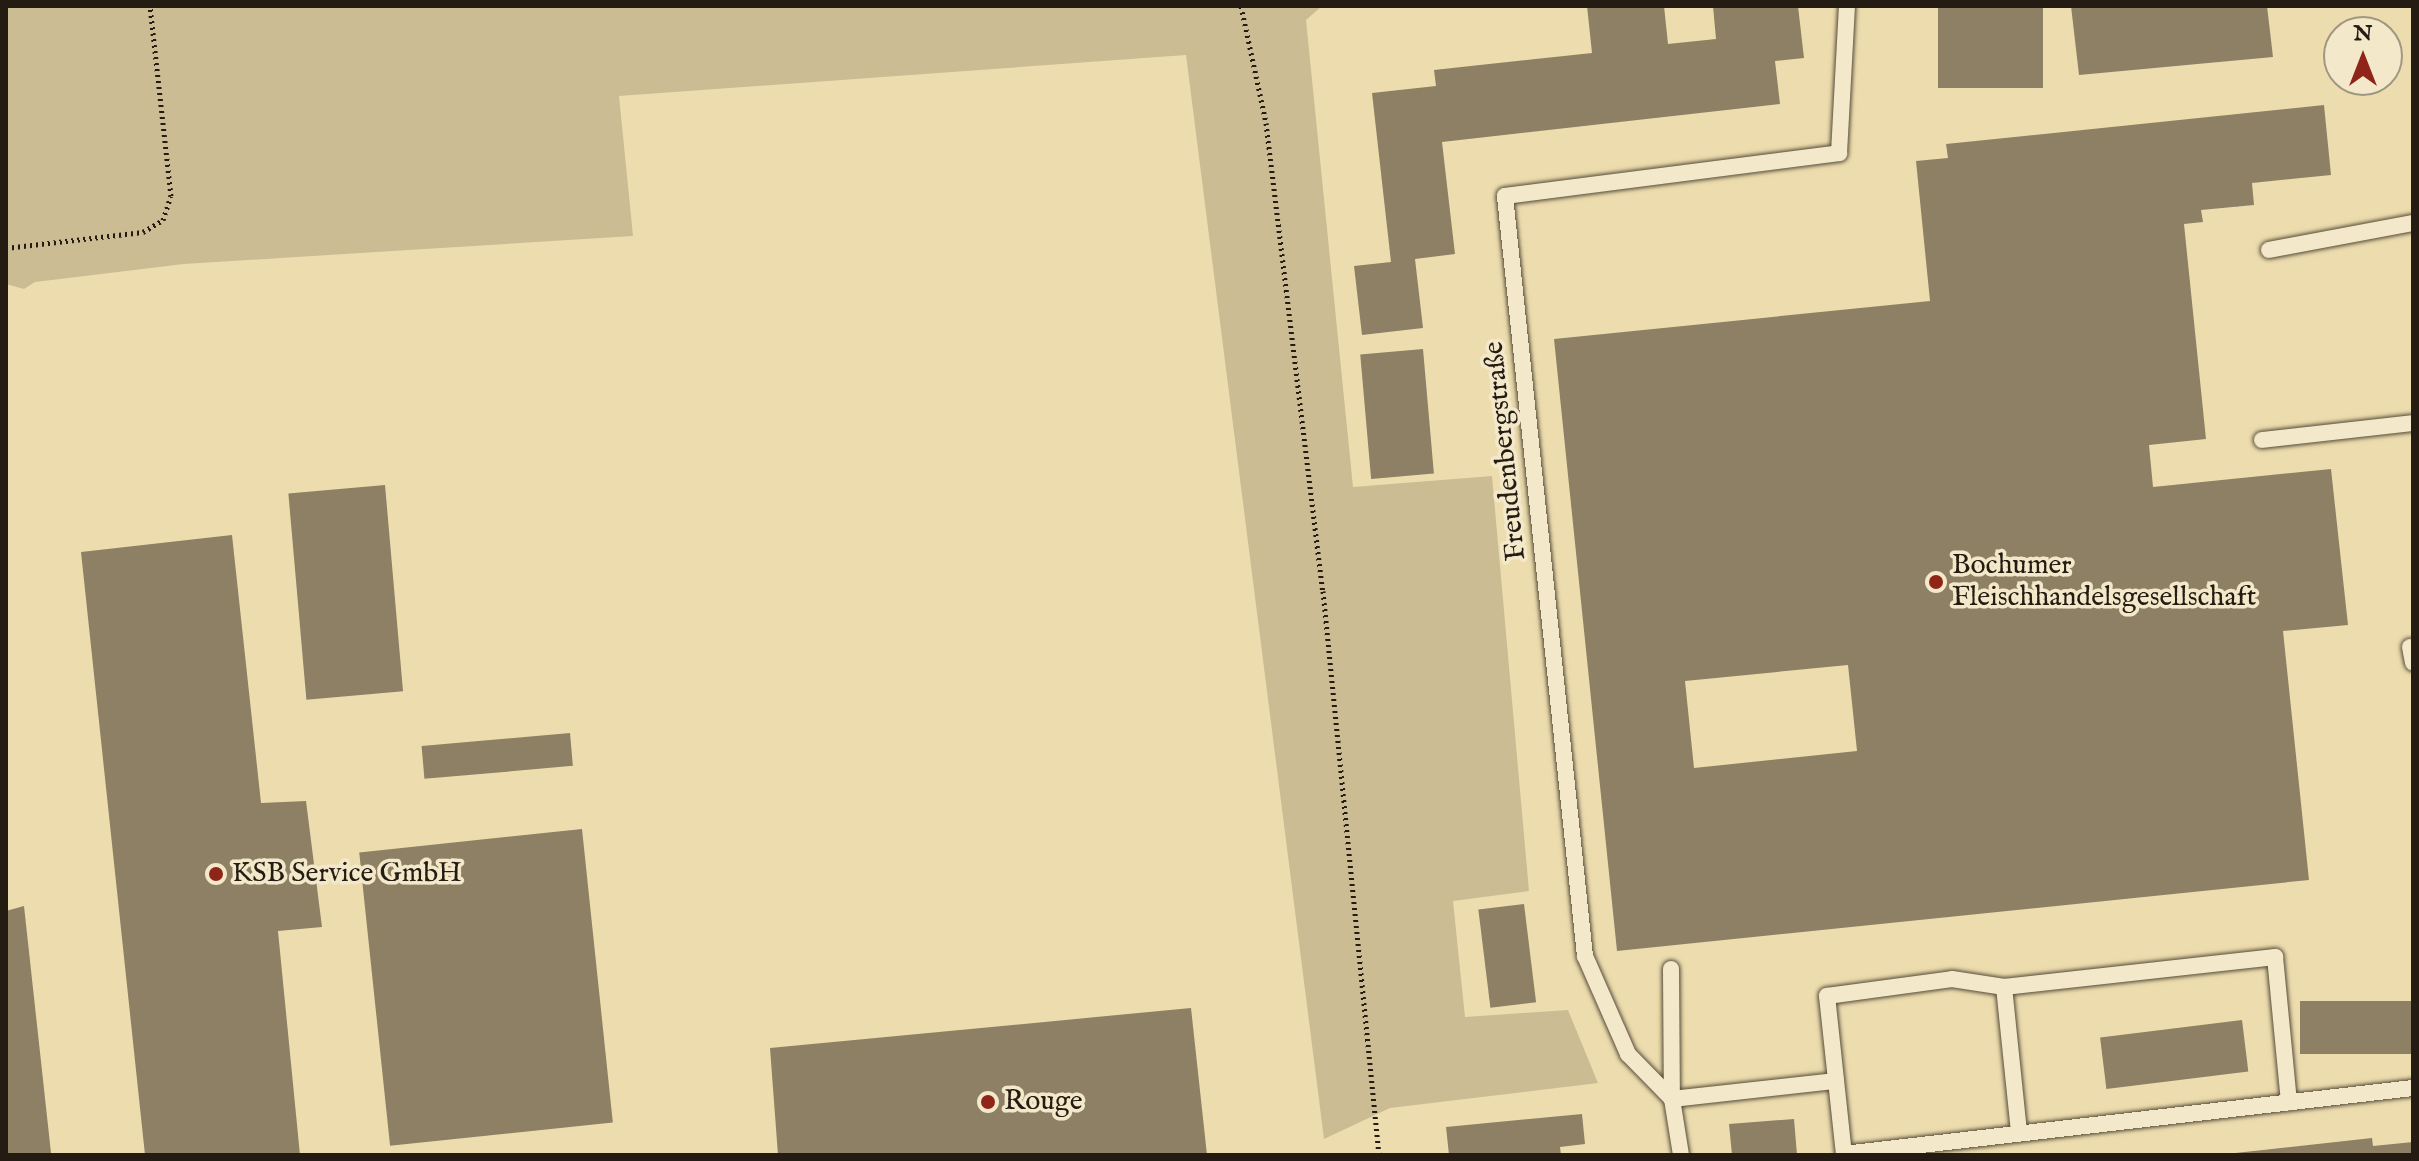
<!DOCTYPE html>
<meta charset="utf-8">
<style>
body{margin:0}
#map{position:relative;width:2419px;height:1161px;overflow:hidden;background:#edddae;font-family:"IM FELL English",serif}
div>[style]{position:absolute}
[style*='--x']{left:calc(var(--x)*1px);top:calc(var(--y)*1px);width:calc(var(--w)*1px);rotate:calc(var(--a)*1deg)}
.green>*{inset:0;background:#cbbc94}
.building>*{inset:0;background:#8d8064;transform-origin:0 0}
.path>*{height:5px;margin-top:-2.5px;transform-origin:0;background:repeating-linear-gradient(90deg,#241c13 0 2px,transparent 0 6px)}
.roads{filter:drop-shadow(0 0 2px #564c3a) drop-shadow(0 0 2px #564c3a)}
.service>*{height:16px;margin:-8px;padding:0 8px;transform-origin:8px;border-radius:8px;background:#f3e9ca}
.dots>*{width:22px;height:22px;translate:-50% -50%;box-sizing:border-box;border:4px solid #f3e9ca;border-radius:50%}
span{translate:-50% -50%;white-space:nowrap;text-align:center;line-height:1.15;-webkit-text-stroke:7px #f3e9ca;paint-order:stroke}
.street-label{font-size:28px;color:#241c13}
.poi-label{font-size:28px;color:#241c13}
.left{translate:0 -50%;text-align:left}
.frame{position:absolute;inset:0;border:8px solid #241c13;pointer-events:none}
.north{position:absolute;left:2323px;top:16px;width:80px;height:80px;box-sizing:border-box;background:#f3e9ca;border:2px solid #a09781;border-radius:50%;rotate:0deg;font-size:22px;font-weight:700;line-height:32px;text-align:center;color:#241c13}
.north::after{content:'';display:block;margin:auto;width:28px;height:36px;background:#8f2418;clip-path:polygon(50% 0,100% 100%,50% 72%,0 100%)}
</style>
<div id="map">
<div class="green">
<i style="clip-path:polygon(6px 6px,1322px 6px,1306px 20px,1353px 487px,1492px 476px,1529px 891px,1453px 901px,1465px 1017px,1568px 1010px,1598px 1083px,1390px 1108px,1324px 1139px,1186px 55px,619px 96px,633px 236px,184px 264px,35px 282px,24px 289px,6px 284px)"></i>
</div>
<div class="building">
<i style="clip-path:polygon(1587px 6px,1664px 6px,1668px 44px,1716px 39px,1713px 6px,1798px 6px,1804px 58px,1775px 61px,1780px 104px,1442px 142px,1455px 254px,1415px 259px,1423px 328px,1362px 335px,1354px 266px,1391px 262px,1372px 93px,1436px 86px,1434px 70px,1592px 53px)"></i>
<i style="left:1938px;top:6px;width:105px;height:82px"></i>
<i style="clip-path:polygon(2071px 6px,2267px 6px,2273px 57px,2079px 75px)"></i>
<i style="clip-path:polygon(evenodd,2324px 105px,2331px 175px,2252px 183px,2254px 205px,2201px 210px,2203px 222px,2184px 224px,2206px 439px,2149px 445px,2153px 487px,2331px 469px,2348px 625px,2283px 631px,2309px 880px,1617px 951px,1554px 339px,1930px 301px,1916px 161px,1948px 158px,1946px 144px,2324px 105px,1848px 665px,1857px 751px,1694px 768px,1685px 681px,1848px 665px)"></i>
<i style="left:1423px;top:349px;width:125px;height:63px;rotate:85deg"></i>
<i style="left:385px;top:485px;width:207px;height:97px;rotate:85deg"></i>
<i style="clip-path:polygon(232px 535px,261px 803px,306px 801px,322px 927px,278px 931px,300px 1155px,145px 1155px,81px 552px)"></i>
<i style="left:570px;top:733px;width:33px;height:149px;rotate:85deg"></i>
<i style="left:582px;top:829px;width:295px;height:224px;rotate:84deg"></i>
<i style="left:1524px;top:904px;width:99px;height:46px;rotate:83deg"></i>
<i style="clip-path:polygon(24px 906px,51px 1153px,6px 1155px,6px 911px)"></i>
<i style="left:2413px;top:1001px;width:53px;height:113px;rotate:90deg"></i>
<i style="clip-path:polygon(1191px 1008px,1207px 1155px,778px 1155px,770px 1048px)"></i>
<i style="left:2242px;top:1020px;width:52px;height:143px;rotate:83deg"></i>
<i style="clip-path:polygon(1582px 1114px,1585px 1144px,1560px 1147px,1561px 1155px,1449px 1155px,1446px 1127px)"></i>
<i style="clip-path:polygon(1794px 1119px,1797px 1155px,1732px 1155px,1729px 1124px)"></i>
<i style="clip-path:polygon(2372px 1138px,2373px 1146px,2413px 1142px,2413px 1155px,2217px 1155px)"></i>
</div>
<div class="path">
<i style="--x:1241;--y:6;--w:120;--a:77.9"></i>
<i style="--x:1266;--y:123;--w:471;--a:83.1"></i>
<i style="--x:1323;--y:591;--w:567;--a:84.33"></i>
<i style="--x:6;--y:248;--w:138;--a:-6.7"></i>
<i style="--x:143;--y:232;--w:23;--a:-31"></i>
<i style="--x:163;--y:220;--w:25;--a:-72"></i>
<i style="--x:171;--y:196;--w:191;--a:-96.3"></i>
</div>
<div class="roads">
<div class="service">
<i style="--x:2269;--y:250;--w:147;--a:-10.6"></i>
<i style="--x:2262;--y:440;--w:152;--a:-6.4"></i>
<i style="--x:2410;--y:647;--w:16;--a:79"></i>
<i style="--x:1671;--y:969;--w:130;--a:89.6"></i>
<i style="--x:1672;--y:1099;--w:165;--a:-6.3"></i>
<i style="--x:2004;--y:987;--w:147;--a:84.1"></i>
<i style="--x:1844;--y:1154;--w:573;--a:-6.62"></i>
<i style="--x:1681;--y:1155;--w:57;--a:-99.1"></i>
<i style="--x:1672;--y:1099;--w:63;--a:-134.4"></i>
<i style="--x:1628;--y:1054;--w:107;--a:-113.7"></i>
<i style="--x:1585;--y:956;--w:764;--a:-96.01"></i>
<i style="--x:1505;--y:196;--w:337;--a:-7.3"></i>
<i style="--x:1839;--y:153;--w:147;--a:-86.9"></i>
<i style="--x:1844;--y:1155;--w:160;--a:-96.1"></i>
<i style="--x:1827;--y:996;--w:126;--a:-7.7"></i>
<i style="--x:1952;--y:979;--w:53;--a:8.7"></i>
<i style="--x:2004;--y:987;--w:273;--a:-6.3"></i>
<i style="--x:2275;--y:957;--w:146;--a:84.5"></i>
</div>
</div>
<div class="dots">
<i style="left:1936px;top:582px;background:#8f2418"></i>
<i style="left:216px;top:874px;background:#8f2418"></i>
<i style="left:988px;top:1102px;background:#8f2418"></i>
</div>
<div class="street-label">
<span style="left:1506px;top:451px;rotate:-96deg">Freudenbergstraße</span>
</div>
<div class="poi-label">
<span class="left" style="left:1952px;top:582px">Bochumer<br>Fleischhandelsgesellschaft</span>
<span class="left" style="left:232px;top:874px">KSB Service GmbH</span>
<span class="left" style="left:1004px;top:1102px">Rouge</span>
</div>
<div class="frame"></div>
<div class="north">N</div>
</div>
